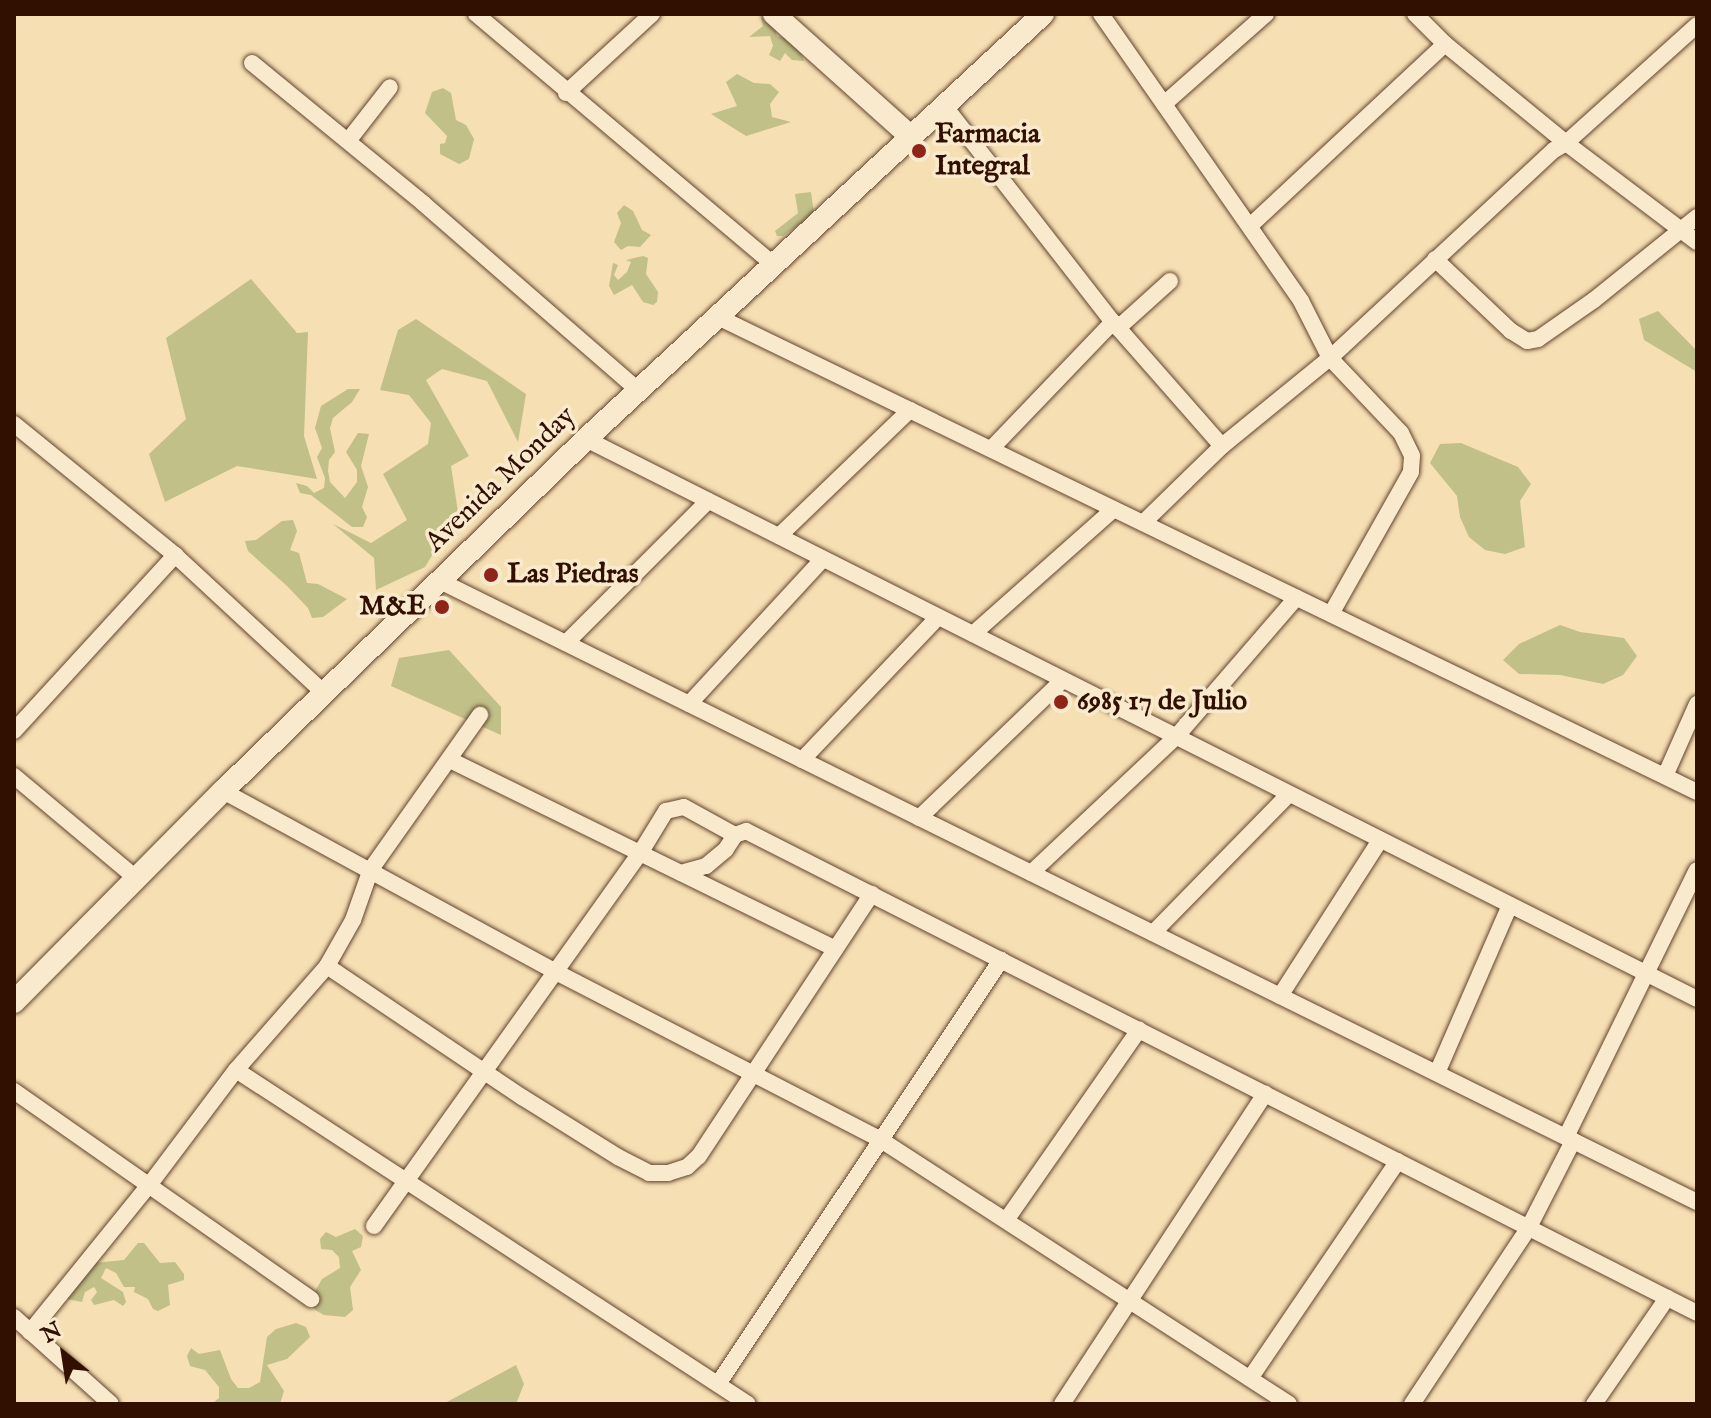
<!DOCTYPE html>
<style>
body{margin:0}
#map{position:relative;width:1711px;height:1418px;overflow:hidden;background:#f6dfb3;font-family:"IM FELL English",serif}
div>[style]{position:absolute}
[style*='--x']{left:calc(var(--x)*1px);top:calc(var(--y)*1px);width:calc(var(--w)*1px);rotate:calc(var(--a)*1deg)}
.green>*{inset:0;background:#c1c089}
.roads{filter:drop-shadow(0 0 2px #62442e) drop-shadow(0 0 2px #62442e)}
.minor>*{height:16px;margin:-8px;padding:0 8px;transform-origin:8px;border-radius:8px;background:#f9eace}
.secondary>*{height:22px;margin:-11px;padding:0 11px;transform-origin:11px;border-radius:11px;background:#f9eace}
.dots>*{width:22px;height:22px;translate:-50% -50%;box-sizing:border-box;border:4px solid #f9eace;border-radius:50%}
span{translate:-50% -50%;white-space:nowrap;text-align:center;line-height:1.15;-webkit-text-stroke:7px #f9eace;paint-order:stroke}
.poi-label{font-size:28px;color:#311002;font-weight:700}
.left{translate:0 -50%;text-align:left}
.right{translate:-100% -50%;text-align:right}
.street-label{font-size:28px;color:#311002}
.frame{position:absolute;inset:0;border:16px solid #311002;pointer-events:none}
.north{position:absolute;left:24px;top:1314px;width:80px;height:80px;-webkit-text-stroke:6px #f9eace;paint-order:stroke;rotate:330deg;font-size:22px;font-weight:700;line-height:32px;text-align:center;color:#311002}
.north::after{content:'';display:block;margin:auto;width:28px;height:36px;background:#311002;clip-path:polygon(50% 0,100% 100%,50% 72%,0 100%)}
</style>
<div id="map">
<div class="green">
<i style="clip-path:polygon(772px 15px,777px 36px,796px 41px,804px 61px,792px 60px,785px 53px,780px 61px,769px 55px,773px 46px,770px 36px,749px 37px,763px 26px,761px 18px)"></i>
<i style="clip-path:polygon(737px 74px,754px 83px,770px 84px,779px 92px,770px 104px,772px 117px,791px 122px,746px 136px,711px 114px,737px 106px,726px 82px)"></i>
<i style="clip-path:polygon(443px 88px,451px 93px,456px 120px,466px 125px,474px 139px,469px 159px,459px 164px,440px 154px,440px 144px,445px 143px,447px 136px,425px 113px,432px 92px)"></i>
<i style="clip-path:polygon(811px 192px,814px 213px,810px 217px,783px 236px,777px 236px,775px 231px,798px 213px,795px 194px)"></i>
<i style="clip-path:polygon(624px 205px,633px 211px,642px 230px,651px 235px,640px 247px,628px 246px,621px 250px,614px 242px,621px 223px,617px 213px)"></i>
<i style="clip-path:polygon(643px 256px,648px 258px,646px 274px,658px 292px,657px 302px,653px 305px,643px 302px,632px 285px,614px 295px,609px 286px,613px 263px,618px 265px,614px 275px,618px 280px,627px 272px,631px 262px,626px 260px)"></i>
<i style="clip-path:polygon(251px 279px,297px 333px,308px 332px,304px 436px,317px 479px,237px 466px,165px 502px,149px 454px,186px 419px,166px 338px)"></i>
<i style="clip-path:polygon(1658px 311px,1697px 351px,1697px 372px,1644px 340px,1639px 319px)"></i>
<i style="clip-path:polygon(416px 319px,526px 394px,518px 442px,487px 381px,442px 369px,426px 380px,469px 456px,451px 466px,458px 512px,425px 567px,376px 590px,374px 558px,333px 524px,371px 543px,407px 520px,383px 474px,428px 444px,431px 423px,409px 395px,380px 390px,398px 330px)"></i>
<i style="clip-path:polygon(348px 389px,360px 389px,352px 402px,333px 418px,330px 428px,335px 452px,329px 460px,328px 471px,330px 482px,345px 498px,357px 482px,357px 470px,346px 452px,358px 433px,369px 434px,361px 466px,368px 487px,362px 507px,367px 517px,363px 527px,352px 527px,311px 495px,300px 493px,296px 483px,307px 486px,314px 493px,324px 488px,325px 478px,317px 457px,322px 448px,315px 428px,321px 406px)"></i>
<i style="clip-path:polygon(1461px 443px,1518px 467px,1531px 484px,1520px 501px,1525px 547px,1505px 554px,1485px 550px,1469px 537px,1460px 517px,1457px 496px,1430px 463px,1440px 444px)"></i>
<i style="clip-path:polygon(293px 520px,297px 531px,290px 550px,299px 553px,307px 583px,318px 584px,347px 599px,323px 617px,312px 618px,308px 608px,287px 586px,248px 551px,245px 541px,256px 540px,282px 521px)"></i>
<i style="clip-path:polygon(1560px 625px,1580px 632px,1624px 638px,1637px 656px,1623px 675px,1603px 684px,1560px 675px,1519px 674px,1503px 660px,1519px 644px)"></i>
<i style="clip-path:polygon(449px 650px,501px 707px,501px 735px,391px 686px,399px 658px)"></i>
<i style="clip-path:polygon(355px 1229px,363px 1236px,361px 1247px,352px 1251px,361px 1270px,350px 1287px,353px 1310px,345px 1317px,324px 1315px,315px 1310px,310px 1300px,322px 1279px,340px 1268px,339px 1257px,332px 1250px,321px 1249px,320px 1239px,326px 1232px,336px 1237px)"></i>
<i style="clip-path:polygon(138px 1243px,144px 1243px,160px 1263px,175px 1262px,184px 1274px,184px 1280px,168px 1285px,170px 1305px,158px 1311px,153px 1309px,148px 1299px,134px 1292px,135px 1287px,124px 1287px,116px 1273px,106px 1268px,101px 1278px,123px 1292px,126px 1302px,123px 1306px,114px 1300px,94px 1305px,91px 1300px,97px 1292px,94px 1287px,85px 1292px,82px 1302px,67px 1299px,94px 1263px,124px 1260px)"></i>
<i style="clip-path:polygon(296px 1323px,306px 1327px,310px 1337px,287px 1359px,267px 1365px,284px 1391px,280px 1404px,212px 1404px,219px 1398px,219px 1387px,205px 1370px,190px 1366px,187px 1356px,191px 1348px,199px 1354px,220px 1350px,231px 1379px,238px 1388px,249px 1388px,260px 1382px,267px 1337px,276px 1329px)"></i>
<i style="clip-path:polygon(516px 1365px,524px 1384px,516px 1404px,443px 1404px)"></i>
</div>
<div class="roads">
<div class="minor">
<i style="--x:476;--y:14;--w:391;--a:40.1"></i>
<i style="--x:1101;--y:14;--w:350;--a:55.1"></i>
<i style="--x:1301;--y:301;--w:64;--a:63"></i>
<i style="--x:1330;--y:358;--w:103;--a:46.6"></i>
<i style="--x:1401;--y:433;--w:25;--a:64"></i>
<i style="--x:1412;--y:456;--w:16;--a:94"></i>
<i style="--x:1411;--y:472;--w:163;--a:119.4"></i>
<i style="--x:1415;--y:14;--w:42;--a:45"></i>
<i style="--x:1445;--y:44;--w:156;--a:39.3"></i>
<i style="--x:1566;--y:143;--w:164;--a:37.1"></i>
<i style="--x:252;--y:63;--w:222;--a:39.3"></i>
<i style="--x:424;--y:204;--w:285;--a:41"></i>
<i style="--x:566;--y:93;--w:117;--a:-42.6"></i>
<i style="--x:943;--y:104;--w:276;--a:52.1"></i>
<i style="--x:1113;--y:322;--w:165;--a:48.7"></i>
<i style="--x:1164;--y:104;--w:136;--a:-41.4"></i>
<i style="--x:348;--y:141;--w:68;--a:-52.1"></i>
<i style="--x:1251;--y:225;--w:265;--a:-43"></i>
<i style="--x:1435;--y:259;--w:105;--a:43.5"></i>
<i style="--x:1511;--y:331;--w:19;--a:32"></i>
<i style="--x:1527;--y:341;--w:11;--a:-10"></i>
<i style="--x:1538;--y:339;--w:68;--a:-34.9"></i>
<i style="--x:1594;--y:300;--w:132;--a:-38.9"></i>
<i style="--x:720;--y:318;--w:1086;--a:25.88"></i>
<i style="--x:1118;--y:328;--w:70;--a:-42.1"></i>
<i style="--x:14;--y:424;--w:208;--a:39.1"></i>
<i style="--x:175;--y:555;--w:203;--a:42.8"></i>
<i style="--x:586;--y:439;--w:1244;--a:26.75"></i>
<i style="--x:991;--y:449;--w:176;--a:-46.2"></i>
<i style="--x:1143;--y:523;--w:110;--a:-44.3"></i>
<i style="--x:1222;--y:446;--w:139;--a:-39.2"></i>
<i style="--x:1330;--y:358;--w:306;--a:-42.9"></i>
<i style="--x:1554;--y:150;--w:14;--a:-30"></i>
<i style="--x:1566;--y:143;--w:176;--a:-42"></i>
<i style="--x:779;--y:536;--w:182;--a:-43.9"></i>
<i style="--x:440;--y:581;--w:1402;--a:26.29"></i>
<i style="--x:973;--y:634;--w:188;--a:-41.6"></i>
<i style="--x:566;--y:643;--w:201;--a:-45"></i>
<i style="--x:689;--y:704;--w:197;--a:-47.3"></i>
<i style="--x:14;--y:731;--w:239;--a:-47.5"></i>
<i style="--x:450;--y:760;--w:429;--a:26.1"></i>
<i style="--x:802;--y:760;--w:197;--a:-46.4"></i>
<i style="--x:14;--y:776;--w:160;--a:39.9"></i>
<i style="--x:1665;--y:776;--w:79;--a:-66"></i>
<i style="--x:223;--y:791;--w:379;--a:28.5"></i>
<i style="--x:556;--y:972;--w:366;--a:27.3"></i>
<i style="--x:881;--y:1140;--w:486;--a:32.9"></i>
<i style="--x:919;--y:818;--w:199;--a:-43.8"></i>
<i style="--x:681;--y:873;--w:26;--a:-16"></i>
<i style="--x:706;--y:866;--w:26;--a:-40"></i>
<i style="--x:726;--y:849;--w:17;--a:-57"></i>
<i style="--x:735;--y:835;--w:12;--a:-20"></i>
<i style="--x:746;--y:831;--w:1066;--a:26.88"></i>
<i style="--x:1031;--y:873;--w:199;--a:-43.2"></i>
<i style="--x:1176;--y:737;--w:184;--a:-49.2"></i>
<i style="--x:1153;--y:933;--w:194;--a:-45.6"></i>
<i style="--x:327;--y:966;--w:235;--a:33.9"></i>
<i style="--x:522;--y:1097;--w:113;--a:32"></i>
<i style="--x:618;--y:1157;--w:35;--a:27"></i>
<i style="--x:649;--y:1173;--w:19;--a:0"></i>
<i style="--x:668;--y:1173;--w:20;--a:-18"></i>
<i style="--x:687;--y:1167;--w:16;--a:-43"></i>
<i style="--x:699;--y:1156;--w:314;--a:-56.6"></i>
<i style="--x:1280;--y:996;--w:185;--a:-57.3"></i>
<i style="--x:236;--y:1070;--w:611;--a:33.12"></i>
<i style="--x:1437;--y:1073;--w:183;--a:-66.5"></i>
<i style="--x:14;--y:1091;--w:363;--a:35"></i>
<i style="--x:1566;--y:1137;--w:297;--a:-63.9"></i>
<i style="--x:1007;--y:1219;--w:231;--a:-55.1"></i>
<i style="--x:374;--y:1226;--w:456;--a:-54.5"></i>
<i style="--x:639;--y:855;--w:52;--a:-58.5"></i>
<i style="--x:666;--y:811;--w:18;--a:-13"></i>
<i style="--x:684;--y:807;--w:58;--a:28.8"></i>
<i style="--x:14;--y:1317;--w:130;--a:41.9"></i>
<i style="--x:30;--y:1332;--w:191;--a:-51"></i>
<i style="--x:150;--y:1184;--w:143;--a:-53"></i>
<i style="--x:236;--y:1070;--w:138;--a:-48.8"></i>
<i style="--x:327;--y:966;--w:53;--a:-60.5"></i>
<i style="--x:353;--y:920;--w:54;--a:-70.6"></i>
<i style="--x:371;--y:869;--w:189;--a:-54.7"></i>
<i style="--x:1251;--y:1377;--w:261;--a:-55.8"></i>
<i style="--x:718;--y:1384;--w:510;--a:-56.28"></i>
<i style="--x:1062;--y:1404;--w:371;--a:-56.8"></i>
<i style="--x:1412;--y:1404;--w:212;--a:-56.5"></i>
<i style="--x:1529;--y:1227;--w:97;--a:-62.9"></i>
<i style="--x:1594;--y:1404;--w:129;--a:-55.4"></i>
</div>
<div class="secondary">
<i style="--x:774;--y:14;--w:183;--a:41.9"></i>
<i style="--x:14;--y:1002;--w:297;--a:-45.3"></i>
<i style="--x:223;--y:791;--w:506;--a:-44.12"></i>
<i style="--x:586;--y:439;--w:624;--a:-42.92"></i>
</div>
</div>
<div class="dots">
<i style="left:919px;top:151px;background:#8f2418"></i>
<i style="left:491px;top:575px;background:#8f2418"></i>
<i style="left:442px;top:607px;background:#8f2418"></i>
<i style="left:1061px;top:702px;background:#8f2418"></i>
</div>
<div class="poi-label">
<span class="left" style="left:935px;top:151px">Farmacia<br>Integral</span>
<span class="left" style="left:507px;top:575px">Las Piedras</span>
<span class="right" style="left:426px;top:607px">M&amp;E</span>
<span class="left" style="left:1077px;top:702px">6985 17 de Julio</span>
</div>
<div class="street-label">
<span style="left:501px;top:480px;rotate:-44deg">Avenida Monday</span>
</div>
<div class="frame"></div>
<div class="north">N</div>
</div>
